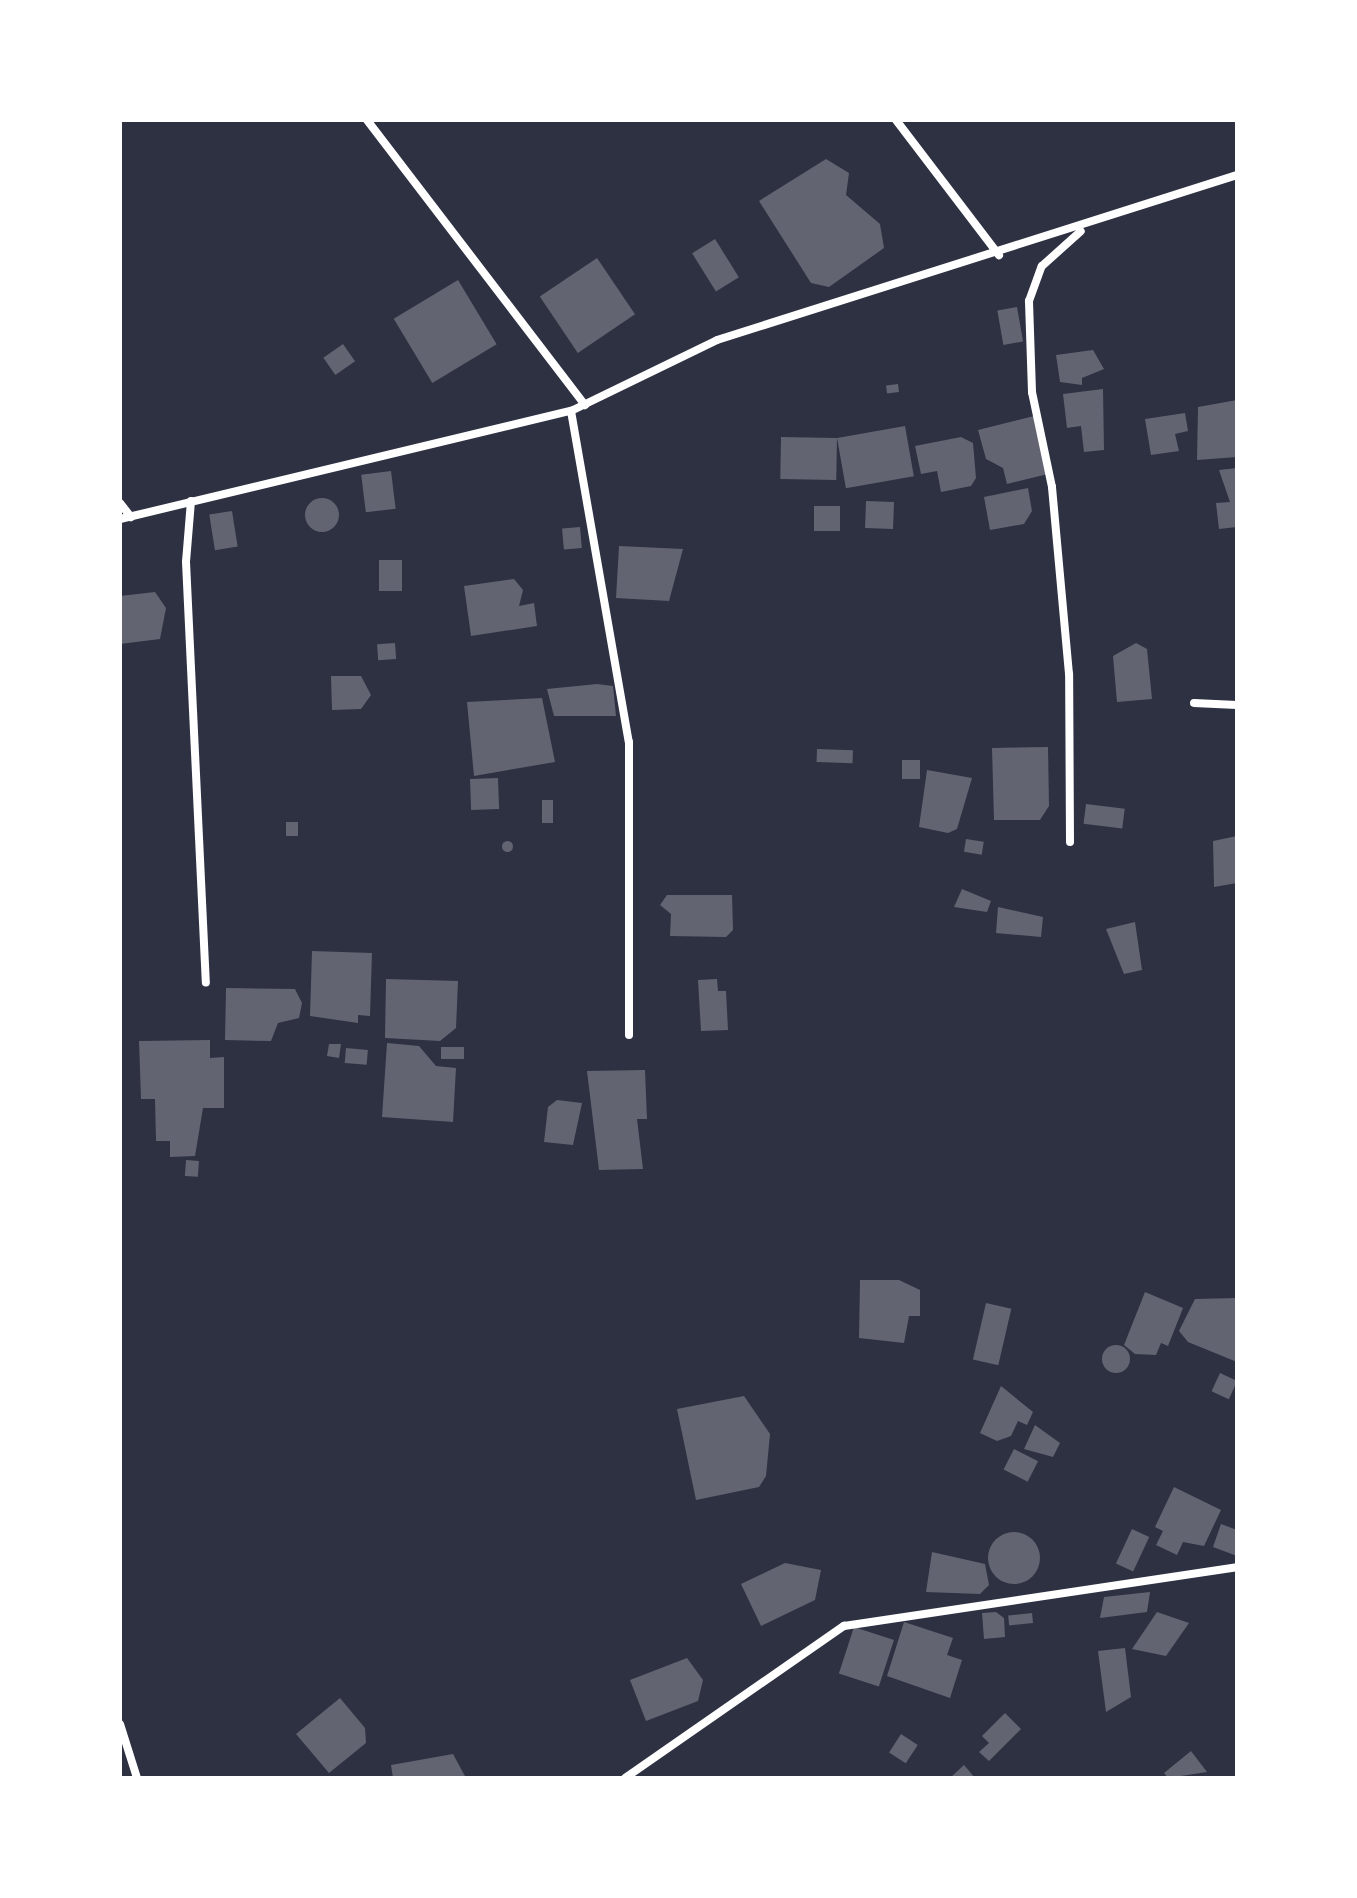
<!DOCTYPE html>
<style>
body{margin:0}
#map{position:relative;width:1357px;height:1898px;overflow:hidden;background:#2d3142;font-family:Barlow,sans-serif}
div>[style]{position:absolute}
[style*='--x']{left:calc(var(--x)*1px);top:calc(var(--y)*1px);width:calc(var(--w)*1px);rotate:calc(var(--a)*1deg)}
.building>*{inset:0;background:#626471;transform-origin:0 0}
.round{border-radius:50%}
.minor>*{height:8px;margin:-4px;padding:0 4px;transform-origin:4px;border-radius:4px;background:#fff}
span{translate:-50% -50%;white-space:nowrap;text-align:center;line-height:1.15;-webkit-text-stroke:6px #fff;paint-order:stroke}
.frame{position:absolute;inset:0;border:122px solid #fff;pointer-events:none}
</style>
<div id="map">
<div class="building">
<i style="clip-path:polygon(826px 159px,849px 173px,846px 195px,880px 224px,884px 248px,829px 287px,811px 283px,759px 201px)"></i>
<i style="left:715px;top:239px;width:45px;height:27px;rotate:58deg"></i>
<i style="left:597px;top:258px;width:68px;height:69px;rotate:56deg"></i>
<i style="left:458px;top:280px;width:75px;height:75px;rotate:59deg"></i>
<i style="left:1017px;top:307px;width:35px;height:20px;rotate:80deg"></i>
<i style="left:343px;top:344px;width:21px;height:24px;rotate:55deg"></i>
<i style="clip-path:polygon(1093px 350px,1104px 369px,1082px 378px,1082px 385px,1060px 382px,1056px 355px)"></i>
<i style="left:898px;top:384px;width:8px;height:12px;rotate:83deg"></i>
<i style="clip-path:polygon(1103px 389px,1104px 450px,1084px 452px,1081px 426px,1067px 428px,1063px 394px)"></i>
<i style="clip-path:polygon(1237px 400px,1237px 457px,1197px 460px,1198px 407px)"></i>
<i style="clip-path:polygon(1185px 413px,1188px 431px,1175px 434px,1179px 451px,1151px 455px,1145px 419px)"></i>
<i style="clip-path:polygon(1034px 416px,1048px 474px,1007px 484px,1003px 468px,986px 459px,978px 430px)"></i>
<i style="left:905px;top:426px;width:51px;height:69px;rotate:80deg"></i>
<i style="left:781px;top:437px;width:56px;height:42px;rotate:1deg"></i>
<i style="clip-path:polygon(961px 437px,973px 443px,976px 478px,971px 486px,941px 492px,937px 471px,921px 474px,915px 446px)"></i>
<i style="clip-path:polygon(1237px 468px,1237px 527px,1219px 529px,1216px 503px,1230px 502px,1219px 470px)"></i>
<i style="left:391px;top:471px;width:38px;height:30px;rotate:83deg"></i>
<i style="clip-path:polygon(1028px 488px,1032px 511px,1024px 524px,990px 530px,984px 497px)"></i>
<i class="round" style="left:305px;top:498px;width:34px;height:34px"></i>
<i style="left:866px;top:501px;width:28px;height:27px;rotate:2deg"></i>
<i style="left:840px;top:506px;width:25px;height:26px;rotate:90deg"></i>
<i style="left:232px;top:511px;width:36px;height:23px;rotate:81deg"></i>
<i style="left:580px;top:527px;width:21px;height:18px;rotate:85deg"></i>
<i style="clip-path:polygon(619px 546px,683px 549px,669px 601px,616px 598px)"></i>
<i style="left:379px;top:560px;width:23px;height:31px"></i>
<i style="clip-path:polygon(514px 579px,523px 590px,519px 606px,534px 603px,537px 626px,471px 636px,464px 586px)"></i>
<i style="clip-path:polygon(155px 592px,166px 608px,160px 639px,120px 644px,120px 596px)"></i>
<i style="left:395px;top:643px;width:16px;height:18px;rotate:86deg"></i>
<i style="clip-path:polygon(1136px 643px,1147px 649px,1152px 699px,1117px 702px,1113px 656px)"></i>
<i style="clip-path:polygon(331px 676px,361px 676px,371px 695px,361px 709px,332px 710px)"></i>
<i style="clip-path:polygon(597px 684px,613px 686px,616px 716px,554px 716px,547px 689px)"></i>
<i style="clip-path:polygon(542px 698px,555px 762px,474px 776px,467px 702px)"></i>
<i style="clip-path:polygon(1048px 747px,1049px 806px,1040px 820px,994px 820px,992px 748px)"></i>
<i style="left:817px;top:749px;width:36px;height:13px;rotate:2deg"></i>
<i style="left:902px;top:760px;width:18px;height:19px"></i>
<i style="clip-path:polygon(927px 770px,972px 778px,957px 829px,948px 833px,919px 827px)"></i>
<i style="left:498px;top:778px;width:31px;height:28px;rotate:88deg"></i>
<i style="left:542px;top:800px;width:11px;height:23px"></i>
<i style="left:1086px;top:804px;width:39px;height:20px;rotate:7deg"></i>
<i style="left:286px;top:822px;width:12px;height:14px"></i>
<i style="clip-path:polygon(1237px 836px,1237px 883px,1214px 887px,1213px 841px)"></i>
<i style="left:966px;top:839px;width:18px;height:13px;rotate:9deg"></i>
<i class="round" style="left:501.5px;top:840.5px;width:11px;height:11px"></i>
<i style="clip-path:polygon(962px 889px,991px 901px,987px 912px,954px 907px)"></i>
<i style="clip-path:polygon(667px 895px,732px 895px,733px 930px,726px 937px,670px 936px,671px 914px,660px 905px)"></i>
<i style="clip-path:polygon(998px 907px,1043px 917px,1041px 937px,996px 933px)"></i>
<i style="clip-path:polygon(1135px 922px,1142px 970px,1124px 974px,1106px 929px)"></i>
<i style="clip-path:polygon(312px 951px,372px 953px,370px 1016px,358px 1015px,358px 1023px,310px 1016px)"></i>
<i style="clip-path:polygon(386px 979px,458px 981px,456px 1028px,440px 1041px,385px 1038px)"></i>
<i style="clip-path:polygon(717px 979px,718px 991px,726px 991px,728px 1030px,701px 1031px,698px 980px)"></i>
<i style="clip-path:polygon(226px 988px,295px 989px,302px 1003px,299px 1018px,278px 1023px,271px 1041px,225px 1040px)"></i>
<i style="clip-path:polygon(210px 1040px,210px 1058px,224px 1057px,224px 1108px,203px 1108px,195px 1156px,170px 1157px,170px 1141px,156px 1141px,155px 1099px,141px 1099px,139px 1041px)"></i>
<i style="clip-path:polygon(387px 1043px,419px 1046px,436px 1066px,456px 1068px,453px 1122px,382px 1117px)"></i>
<i style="clip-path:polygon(329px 1044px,341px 1044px,339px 1058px,327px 1056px)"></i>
<i style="left:441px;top:1047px;width:23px;height:12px"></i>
<i style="left:346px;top:1048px;width:22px;height:15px;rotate:5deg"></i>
<i style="clip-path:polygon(645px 1070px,647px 1119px,637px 1119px,643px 1169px,599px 1170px,587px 1071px)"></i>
<i style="clip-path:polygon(557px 1100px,582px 1103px,573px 1145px,544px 1142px,548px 1107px)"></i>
<i style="left:186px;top:1160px;width:13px;height:16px;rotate:4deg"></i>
<i style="clip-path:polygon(860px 1280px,899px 1280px,920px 1290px,920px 1316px,909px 1316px,904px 1343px,859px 1338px)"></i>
<i style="clip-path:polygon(1145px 1292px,1183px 1308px,1168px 1346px,1161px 1343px,1156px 1355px,1135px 1354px,1124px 1345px)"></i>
<i style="clip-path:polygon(1237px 1298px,1237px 1362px,1188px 1342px,1179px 1331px,1195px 1299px)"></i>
<i style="left:986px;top:1303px;width:26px;height:58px;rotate:13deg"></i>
<i class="round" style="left:1102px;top:1345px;width:28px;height:28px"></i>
<i style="left:1220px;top:1373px;width:19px;height:20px;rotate:25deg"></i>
<i style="clip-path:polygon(1001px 1386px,1033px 1412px,1027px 1425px,1018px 1421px,1011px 1436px,997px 1441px,980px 1433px)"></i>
<i style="clip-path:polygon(744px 1396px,770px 1434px,766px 1476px,759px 1487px,696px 1500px,677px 1409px)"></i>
<i style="clip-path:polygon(1035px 1425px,1060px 1443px,1053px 1457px,1024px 1449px)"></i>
<i style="left:1014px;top:1449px;width:27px;height:23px;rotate:27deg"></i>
<i style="clip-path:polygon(1174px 1487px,1221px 1510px,1204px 1546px,1183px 1542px,1177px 1555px,1156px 1545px,1163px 1531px,1155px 1527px)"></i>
<i style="clip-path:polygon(1221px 1524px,1237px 1530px,1237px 1556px,1213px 1547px)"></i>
<i style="left:1132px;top:1529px;width:19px;height:38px;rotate:25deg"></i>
<i class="round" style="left:988px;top:1532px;width:52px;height:52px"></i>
<i style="clip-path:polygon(932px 1552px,985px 1564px,989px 1585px,980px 1594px,926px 1592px)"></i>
<i style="clip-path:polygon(785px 1563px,821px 1570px,815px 1600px,761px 1626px,741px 1584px)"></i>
<i style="clip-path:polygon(1150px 1592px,1147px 1612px,1100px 1618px,1104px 1597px)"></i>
<i style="clip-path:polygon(996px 1612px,1004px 1618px,1005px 1637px,984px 1639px,982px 1613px)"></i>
<i style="clip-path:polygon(1157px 1612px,1189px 1623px,1166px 1656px,1132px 1649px)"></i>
<i style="left:1032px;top:1613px;width:10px;height:24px;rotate:84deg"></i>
<i style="clip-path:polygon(904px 1622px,953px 1638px,947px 1655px,962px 1660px,950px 1698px,887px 1676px)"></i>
<i style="left:854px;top:1627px;width:42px;height:49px;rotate:18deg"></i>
<i style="clip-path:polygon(1125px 1648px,1131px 1697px,1106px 1712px,1098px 1651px)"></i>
<i style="clip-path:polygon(687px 1658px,703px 1680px,698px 1701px,646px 1721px,630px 1680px)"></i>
<i style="clip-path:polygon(340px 1698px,365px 1728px,366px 1743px,329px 1773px,296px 1734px)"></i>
<i style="clip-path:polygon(1005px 1713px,1021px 1729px,989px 1761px,979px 1752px,989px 1743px,982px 1736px)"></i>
<i style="left:901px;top:1734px;width:20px;height:22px;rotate:33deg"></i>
<i style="clip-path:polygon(1191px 1751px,1207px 1772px,1168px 1778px,1164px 1773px)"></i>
<i style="clip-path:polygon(453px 1754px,466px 1778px,393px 1778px,391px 1765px)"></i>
<i style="clip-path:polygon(964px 1765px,975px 1778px,950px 1778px)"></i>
</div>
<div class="minor">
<i style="--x:367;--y:120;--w:359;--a:52.6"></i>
<i style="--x:896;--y:120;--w:170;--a:52.7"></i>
<i style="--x:571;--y:411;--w:336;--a:80.1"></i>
<i style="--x:629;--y:742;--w:293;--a:90"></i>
<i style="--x:191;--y:501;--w:61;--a:94.7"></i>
<i style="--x:186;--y:562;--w:421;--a:87.3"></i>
<i style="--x:120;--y:503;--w:18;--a:52"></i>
<i style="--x:120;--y:519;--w:464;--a:-13.5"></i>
<i style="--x:571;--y:411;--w:162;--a:-25.9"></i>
<i style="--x:717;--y:340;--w:546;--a:-17.6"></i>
<i style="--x:1194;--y:703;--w:43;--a:2.7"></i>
<i style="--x:1070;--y:842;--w:168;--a:-90.3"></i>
<i style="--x:1069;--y:674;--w:188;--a:-95.2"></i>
<i style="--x:1052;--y:487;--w:97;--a:-101.9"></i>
<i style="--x:1032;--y:392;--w:91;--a:-91.9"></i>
<i style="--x:1029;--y:301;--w:37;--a:-70"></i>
<i style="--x:1042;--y:266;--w:52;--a:-41.9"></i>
<i style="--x:120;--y:1724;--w:57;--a:72.5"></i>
<i style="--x:625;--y:1778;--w:267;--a:-34.8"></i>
<i style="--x:844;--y:1626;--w:397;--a:-8.5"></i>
</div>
<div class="frame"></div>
</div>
